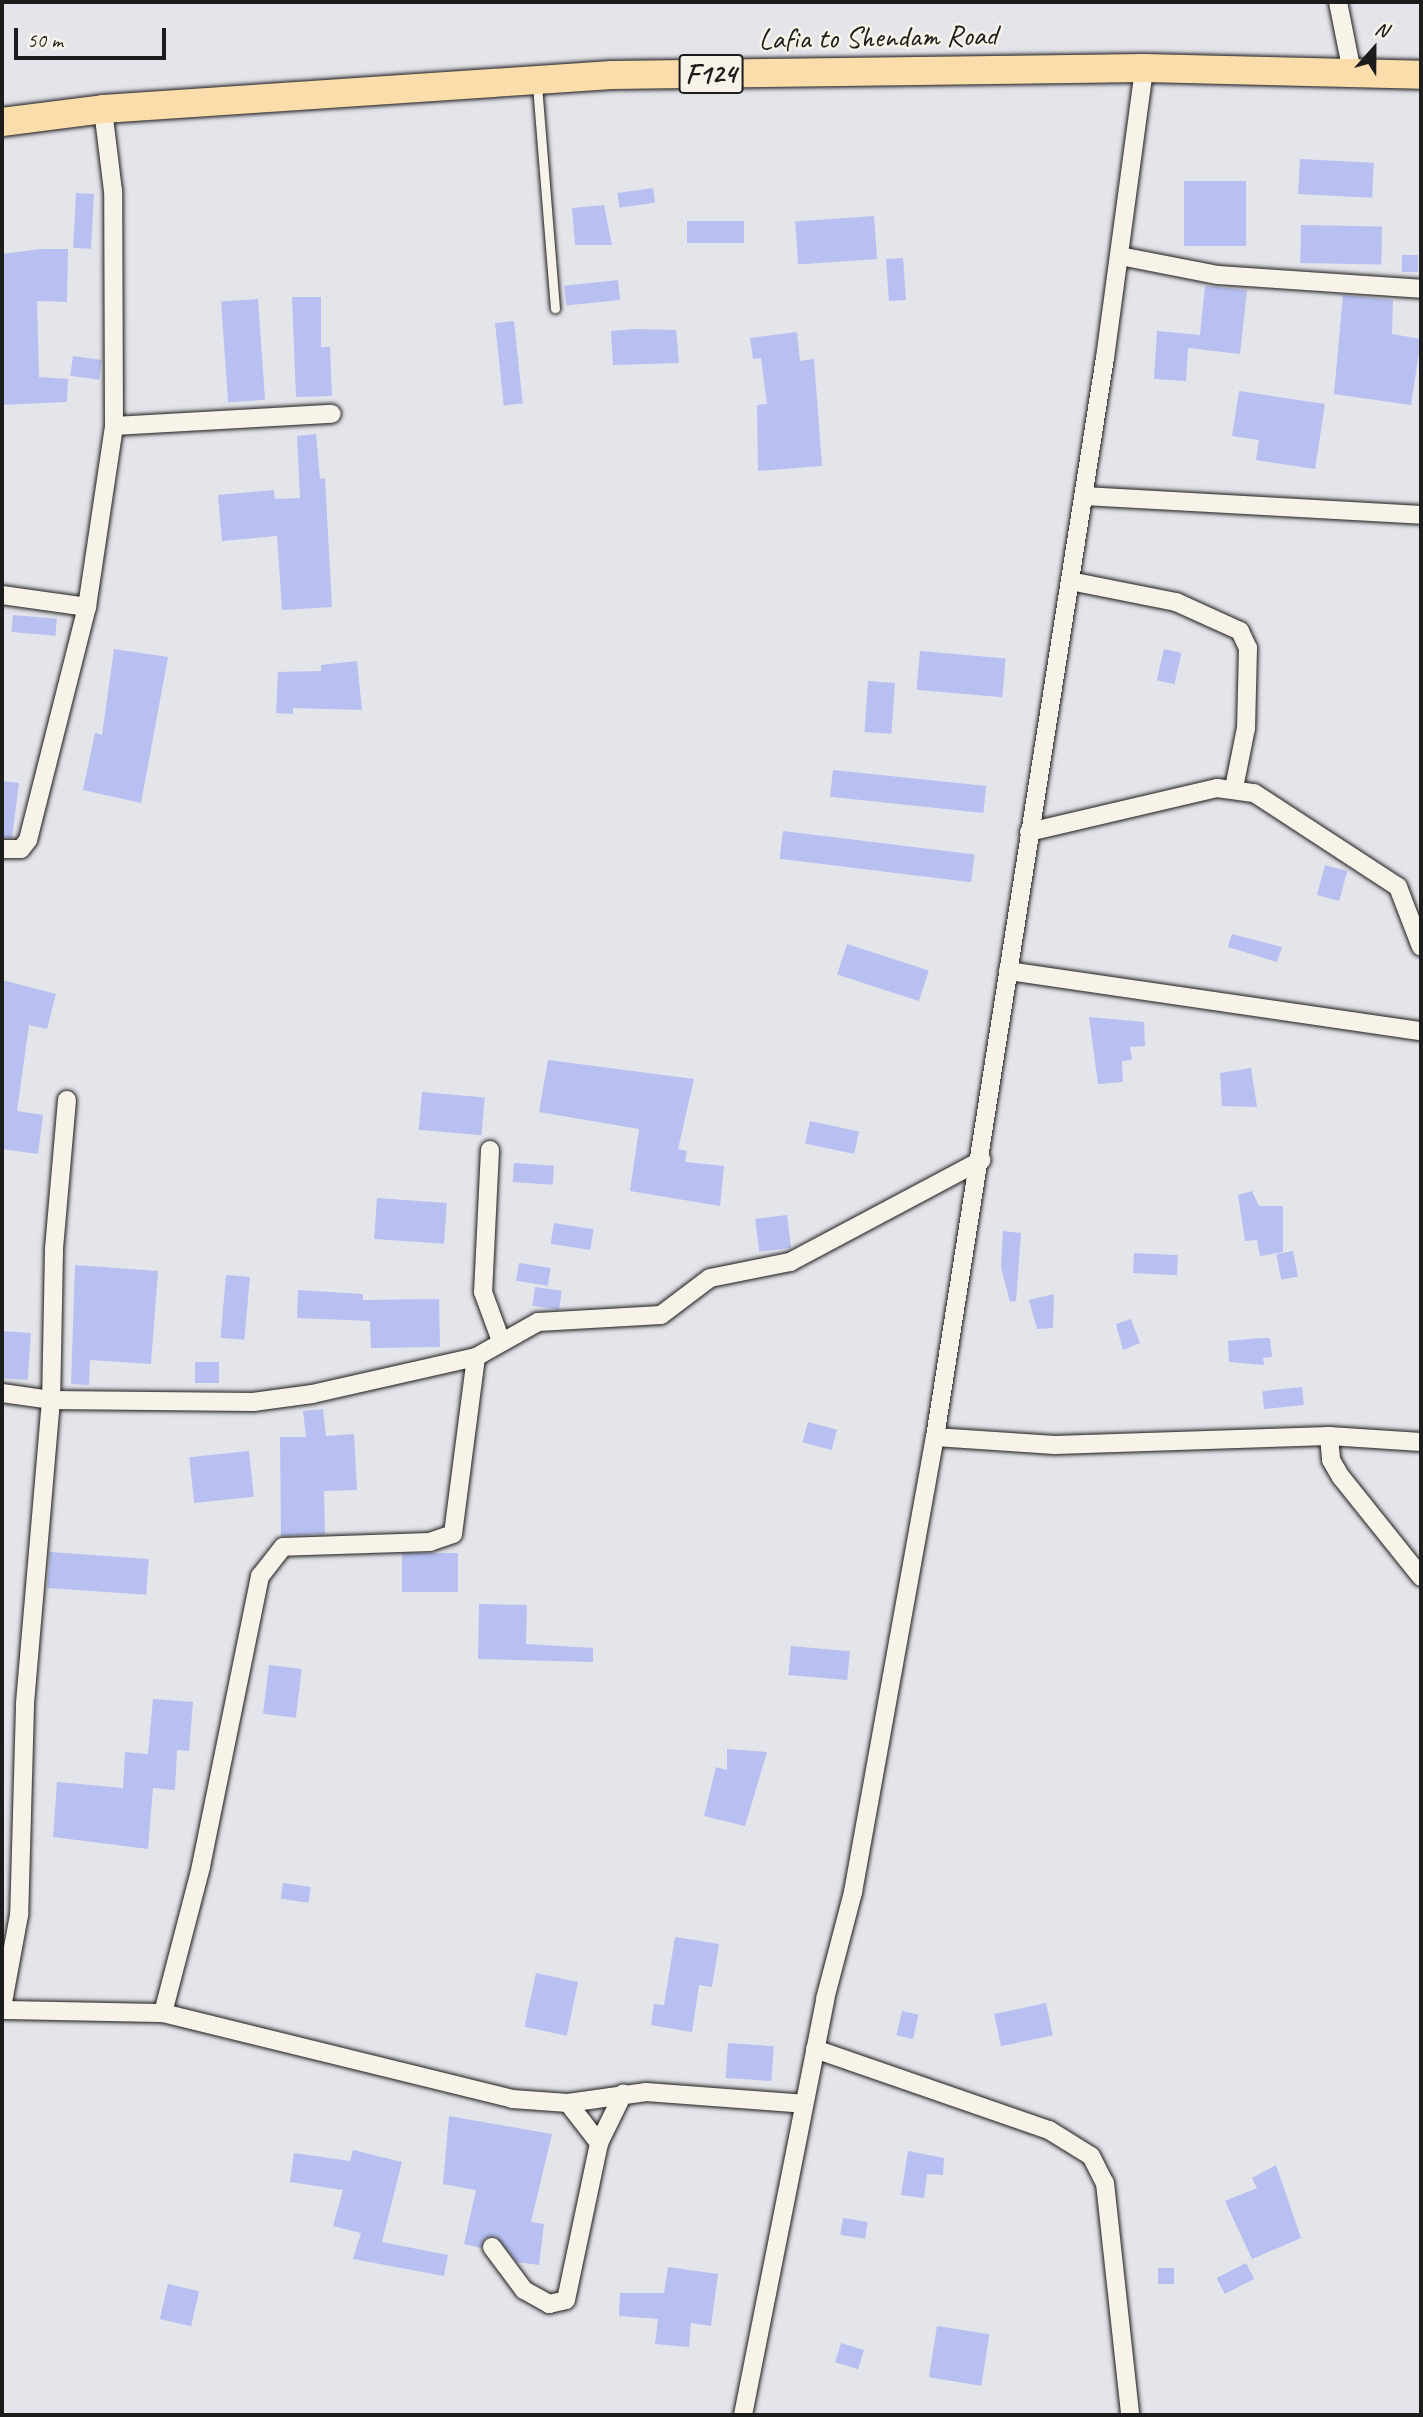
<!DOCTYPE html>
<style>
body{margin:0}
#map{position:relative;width:1423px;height:2417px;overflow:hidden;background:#e4e4eb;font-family:Caveat,sans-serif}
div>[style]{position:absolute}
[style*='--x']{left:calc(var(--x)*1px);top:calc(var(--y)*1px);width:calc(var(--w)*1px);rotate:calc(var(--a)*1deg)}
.building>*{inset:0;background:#b7c0f1;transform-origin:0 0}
.roads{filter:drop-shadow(0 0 2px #1c1c1c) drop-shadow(0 0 2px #1c1c1c)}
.service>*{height:9px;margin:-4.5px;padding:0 4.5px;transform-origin:4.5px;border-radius:4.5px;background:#f7f3e8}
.minor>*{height:18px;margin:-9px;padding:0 9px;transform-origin:9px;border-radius:9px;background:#f7f3e8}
.primary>*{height:28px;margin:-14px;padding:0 14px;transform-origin:14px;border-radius:14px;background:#faddab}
span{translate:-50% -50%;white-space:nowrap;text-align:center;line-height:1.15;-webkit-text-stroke:5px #f7f3e8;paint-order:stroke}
.shield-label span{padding:2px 5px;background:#f7f3e8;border:2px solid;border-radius:5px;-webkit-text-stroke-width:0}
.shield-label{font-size:28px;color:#1c1c1c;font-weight:700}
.street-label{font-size:30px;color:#1c1c1c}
.frame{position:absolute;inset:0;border:4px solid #1c1c1c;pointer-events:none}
.north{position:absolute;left:1339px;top:14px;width:70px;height:70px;-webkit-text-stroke:5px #f7f3e8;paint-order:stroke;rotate:21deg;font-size:19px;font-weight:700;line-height:28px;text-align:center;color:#1c1c1c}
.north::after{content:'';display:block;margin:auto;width:24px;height:32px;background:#1c1c1c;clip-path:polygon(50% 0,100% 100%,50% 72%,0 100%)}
.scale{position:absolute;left:14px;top:28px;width:152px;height:32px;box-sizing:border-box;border:4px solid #1c1c1c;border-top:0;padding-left:9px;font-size:21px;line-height:24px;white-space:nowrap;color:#1c1c1c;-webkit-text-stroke:5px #f7f3e8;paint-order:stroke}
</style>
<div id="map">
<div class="building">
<i style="left:1300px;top:159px;width:74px;height:35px;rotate:3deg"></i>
<i style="left:1184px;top:181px;width:62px;height:65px"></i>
<i style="left:653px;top:188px;width:15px;height:36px;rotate:82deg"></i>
<i style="left:76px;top:193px;width:18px;height:55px;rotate:3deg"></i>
<i style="clip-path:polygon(604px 205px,612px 245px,575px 245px,572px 208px)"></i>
<i style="left:874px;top:216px;width:43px;height:79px;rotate:86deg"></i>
<i style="left:744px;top:221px;width:22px;height:57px;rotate:90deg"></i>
<i style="left:1301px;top:225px;width:81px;height:38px;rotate:1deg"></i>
<i style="clip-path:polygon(41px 249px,68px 249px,67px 302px,37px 301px,39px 377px,68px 379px,67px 402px,2px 405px,2px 254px)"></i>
<i style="left:1402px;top:255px;width:16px;height:17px"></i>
<i style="left:903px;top:258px;width:42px;height:17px;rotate:86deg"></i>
<i style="left:618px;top:280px;width:20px;height:54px;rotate:84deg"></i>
<i style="clip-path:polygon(1205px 286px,1247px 290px,1240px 354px,1188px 348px,1186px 381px,1154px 379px,1157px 331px,1200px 335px)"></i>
<i style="clip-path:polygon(1343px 295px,1393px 300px,1392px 334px,1421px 339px,1411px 405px,1334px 394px)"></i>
<i style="clip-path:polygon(292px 297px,321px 297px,321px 347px,330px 347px,332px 396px,296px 397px)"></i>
<i style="left:258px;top:299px;width:101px;height:37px;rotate:86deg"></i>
<i style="left:514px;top:321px;width:83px;height:19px;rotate:84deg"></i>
<i style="clip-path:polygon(635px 329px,676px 330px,679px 363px,613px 365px,611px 331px)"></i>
<i style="clip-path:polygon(797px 332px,800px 361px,814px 359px,822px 466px,758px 471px,757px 405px,767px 404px,761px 358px,753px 359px,750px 338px)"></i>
<i style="left:73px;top:356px;width:29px;height:20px;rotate:8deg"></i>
<i style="clip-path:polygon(1239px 391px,1325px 404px,1315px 469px,1256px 460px,1259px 440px,1232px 436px)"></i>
<i style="clip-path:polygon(316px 434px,320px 479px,325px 478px,332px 607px,282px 610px,277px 536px,222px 541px,218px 495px,274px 490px,275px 499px,300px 498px,297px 436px)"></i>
<i style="left:13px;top:615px;width:44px;height:17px;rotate:5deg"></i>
<i style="clip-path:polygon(114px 649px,168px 657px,141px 803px,83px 790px,95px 733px,102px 735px)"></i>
<i style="left:1164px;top:649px;width:18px;height:32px;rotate:13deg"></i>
<i style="left:920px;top:651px;width:86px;height:39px;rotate:5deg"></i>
<i style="clip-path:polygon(357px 661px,362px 710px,293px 708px,293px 714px,276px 713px,278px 672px,321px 671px,321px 665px)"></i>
<i style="left:868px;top:681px;width:27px;height:51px;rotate:4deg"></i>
<i style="left:833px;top:770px;width:154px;height:27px;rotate:6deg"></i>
<i style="clip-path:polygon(2px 781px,19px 783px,12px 838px,2px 837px)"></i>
<i style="left:783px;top:831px;width:193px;height:28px;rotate:7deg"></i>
<i style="left:1325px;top:865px;width:23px;height:31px;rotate:15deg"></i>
<i style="clip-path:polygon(1232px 934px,1282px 947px,1277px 962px,1228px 947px)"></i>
<i style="left:847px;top:944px;width:86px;height:32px;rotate:18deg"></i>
<i style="clip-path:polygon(2px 980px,56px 994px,47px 1029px,29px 1025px,17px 1111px,43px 1115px,38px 1154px,2px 1149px)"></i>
<i style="clip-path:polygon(1089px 1017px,1144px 1022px,1145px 1046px,1130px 1047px,1132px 1060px,1122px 1061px,1123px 1082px,1098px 1084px)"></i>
<i style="clip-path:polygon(548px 1060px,694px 1079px,678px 1149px,687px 1151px,685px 1162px,724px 1166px,720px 1206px,630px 1191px,639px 1129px,539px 1112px)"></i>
<i style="clip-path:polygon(1251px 1068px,1257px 1107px,1222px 1106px,1220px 1073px)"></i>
<i style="left:422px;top:1092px;width:63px;height:38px;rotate:5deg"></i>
<i style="left:810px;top:1121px;width:50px;height:23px;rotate:12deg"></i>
<i style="left:514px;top:1163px;width:40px;height:19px;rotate:4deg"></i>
<i style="clip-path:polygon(1252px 1191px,1259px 1206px,1283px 1206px,1283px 1252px,1260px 1256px,1257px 1240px,1245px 1241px,1238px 1195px)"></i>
<i style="left:377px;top:1198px;width:70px;height:41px;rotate:4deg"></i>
<i style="left:787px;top:1215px;width:33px;height:32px;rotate:83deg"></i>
<i style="left:554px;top:1223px;width:40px;height:21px;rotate:9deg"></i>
<i style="clip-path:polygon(1003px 1231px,1021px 1233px,1016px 1301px,1010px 1302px,1001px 1267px)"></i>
<i style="left:1293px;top:1251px;width:26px;height:17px;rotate:79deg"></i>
<i style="left:1134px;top:1253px;width:44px;height:20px;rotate:3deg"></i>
<i style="left:519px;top:1263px;width:32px;height:18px;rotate:9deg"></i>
<i style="clip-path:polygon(75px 1265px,158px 1271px,151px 1364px,90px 1360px,89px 1385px,71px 1384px)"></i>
<i style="left:226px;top:1275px;width:24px;height:63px;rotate:5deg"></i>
<i style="left:535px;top:1287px;width:27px;height:19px;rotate:8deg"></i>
<i style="clip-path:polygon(298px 1290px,363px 1294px,363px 1300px,439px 1299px,440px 1347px,371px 1348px,370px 1321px,297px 1318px)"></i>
<i style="clip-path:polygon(1054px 1294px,1053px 1328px,1037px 1329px,1029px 1300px)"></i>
<i style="clip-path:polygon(1131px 1319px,1140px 1343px,1123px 1350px,1116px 1324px)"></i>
<i style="left:2px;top:1331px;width:29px;height:47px;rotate:4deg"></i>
<i style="clip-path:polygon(1261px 1338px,1270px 1338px,1272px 1357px,1263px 1358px,1264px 1365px,1229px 1362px,1228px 1341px)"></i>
<i style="left:195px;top:1362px;width:24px;height:21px"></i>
<i style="left:1302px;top:1387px;width:18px;height:40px;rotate:84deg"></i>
<i style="clip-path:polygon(323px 1409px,326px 1436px,354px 1434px,357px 1490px,324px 1491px,325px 1534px,281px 1536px,280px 1437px,306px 1437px,303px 1411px)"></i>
<i style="left:808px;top:1422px;width:30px;height:21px;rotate:15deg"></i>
<i style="left:249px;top:1451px;width:46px;height:60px;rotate:84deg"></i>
<i style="left:50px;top:1552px;width:99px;height:36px;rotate:4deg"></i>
<i style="left:458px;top:1553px;width:39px;height:56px;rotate:90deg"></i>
<i style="clip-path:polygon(479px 1604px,527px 1605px,526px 1644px,593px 1648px,593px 1662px,478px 1659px)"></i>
<i style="left:791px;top:1646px;width:59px;height:29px;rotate:5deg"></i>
<i style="left:269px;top:1665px;width:33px;height:49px;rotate:7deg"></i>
<i style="clip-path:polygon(153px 1699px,193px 1702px,189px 1751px,177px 1750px,175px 1790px,153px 1788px,148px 1849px,53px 1837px,57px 1782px,123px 1788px,125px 1752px,148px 1754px)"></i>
<i style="clip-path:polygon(727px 1749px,767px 1752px,745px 1826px,704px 1816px,716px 1767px,727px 1770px)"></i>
<i style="left:283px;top:1883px;width:28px;height:16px;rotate:8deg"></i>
<i style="clip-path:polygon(675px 1937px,719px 1944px,712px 1987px,699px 1985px,692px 2032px,651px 2025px,654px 2004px,664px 2005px)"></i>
<i style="left:536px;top:1973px;width:43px;height:55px;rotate:12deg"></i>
<i style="left:1046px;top:2003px;width:33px;height:53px;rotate:78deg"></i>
<i style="left:902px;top:2011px;width:17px;height:25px;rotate:13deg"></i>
<i style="left:728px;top:2043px;width:46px;height:35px;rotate:4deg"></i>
<i style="clip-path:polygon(449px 2116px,552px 2134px,531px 2222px,544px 2224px,539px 2265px,517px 2262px,496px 2236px,485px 2238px,481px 2248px,464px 2244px,476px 2190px,443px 2184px)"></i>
<i style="clip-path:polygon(353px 2150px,402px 2162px,382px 2242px,448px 2255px,444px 2276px,353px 2259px,361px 2233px,333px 2226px,343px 2190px,290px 2182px,294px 2153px,350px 2161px)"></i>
<i style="clip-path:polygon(908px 2151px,944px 2158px,943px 2175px,927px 2174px,924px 2198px,901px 2195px)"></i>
<i style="clip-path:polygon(1276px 2165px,1301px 2238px,1252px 2259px,1225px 2201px,1257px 2188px,1252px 2178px)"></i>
<i style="left:843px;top:2218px;width:25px;height:17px;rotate:9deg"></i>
<i style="left:1246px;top:2263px;width:18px;height:33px;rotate:63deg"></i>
<i style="clip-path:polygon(668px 2267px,718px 2274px,711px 2326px,691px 2323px,689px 2347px,655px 2344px,658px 2319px,619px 2316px,620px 2293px,664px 2293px)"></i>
<i style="left:1174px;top:2268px;width:16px;height:16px;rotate:90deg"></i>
<i style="left:168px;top:2284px;width:32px;height:36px;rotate:13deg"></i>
<i style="left:937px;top:2326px;width:53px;height:52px;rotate:9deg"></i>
<i style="left:841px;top:2343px;width:24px;height:20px;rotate:17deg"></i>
</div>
<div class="roads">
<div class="service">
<i style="--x:537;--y:85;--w:224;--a:85.4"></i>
</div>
<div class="minor">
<i style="--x:1338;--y:2;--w:71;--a:78.7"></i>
<i style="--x:1120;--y:256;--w:100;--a:11"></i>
<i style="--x:1218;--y:275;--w:203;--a:3.9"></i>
<i style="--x:114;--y:426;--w:218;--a:-3.2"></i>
<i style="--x:1084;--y:496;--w:338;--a:3.2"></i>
<i style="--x:1070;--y:581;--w:108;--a:11.2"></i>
<i style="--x:1176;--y:602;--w:70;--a:24.4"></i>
<i style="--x:1240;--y:631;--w:19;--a:65"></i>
<i style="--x:1248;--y:648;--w:80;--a:91.4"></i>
<i style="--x:1246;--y:728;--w:61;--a:101.3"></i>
<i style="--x:2;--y:595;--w:86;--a:8"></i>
<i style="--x:87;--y:607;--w:183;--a:-81.5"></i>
<i style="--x:114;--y:426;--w:235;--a:-90.2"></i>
<i style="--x:113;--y:191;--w:83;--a:-97"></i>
<i style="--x:1029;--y:832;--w:193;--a:-13.2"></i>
<i style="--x:1217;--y:788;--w:37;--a:8"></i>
<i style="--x:1254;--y:793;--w:172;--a:33.1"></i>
<i style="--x:1398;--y:887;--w:64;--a:69"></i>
<i style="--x:2;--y:849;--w:19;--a:0"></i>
<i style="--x:21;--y:849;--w:11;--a:-52"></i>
<i style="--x:28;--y:840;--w:240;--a:-75.8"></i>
<i style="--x:1008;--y:971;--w:417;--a:8.3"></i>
<i style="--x:67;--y:1100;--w:151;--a:95"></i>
<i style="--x:54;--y:1250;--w:150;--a:91.1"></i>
<i style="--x:51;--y:1400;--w:202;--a:0.6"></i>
<i style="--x:253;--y:1402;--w:60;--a:-7.7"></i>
<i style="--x:312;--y:1394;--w:168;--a:-12.7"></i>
<i style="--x:476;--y:1357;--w:71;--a:-29.4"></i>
<i style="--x:538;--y:1322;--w:123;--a:-3.3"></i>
<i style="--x:661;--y:1315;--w:61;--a:-37.1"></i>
<i style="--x:710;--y:1278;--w:82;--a:-11.3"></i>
<i style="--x:790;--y:1262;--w:217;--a:-28"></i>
<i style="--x:490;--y:1150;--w:142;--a:92.8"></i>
<i style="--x:483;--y:1292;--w:52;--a:69.8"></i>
<i style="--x:476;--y:1357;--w:178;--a:97.4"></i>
<i style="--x:453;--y:1534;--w:24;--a:161"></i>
<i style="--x:430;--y:1542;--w:147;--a:178.1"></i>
<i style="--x:283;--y:1547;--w:37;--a:128"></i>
<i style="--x:260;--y:1576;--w:297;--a:101.5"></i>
<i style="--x:201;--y:1867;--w:151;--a:104.6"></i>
<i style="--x:163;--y:2013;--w:359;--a:13.8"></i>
<i style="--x:512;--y:2099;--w:56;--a:4.1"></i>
<i style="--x:568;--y:2103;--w:79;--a:-8"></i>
<i style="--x:646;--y:2092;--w:158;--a:4.3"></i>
<i style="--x:2;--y:1393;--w:49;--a:8.1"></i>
<i style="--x:51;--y:1400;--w:307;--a:94.9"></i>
<i style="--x:25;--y:1706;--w:209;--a:91.6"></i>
<i style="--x:19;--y:1915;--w:95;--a:100.4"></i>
<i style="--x:1329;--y:1436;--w:24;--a:85"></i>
<i style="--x:1331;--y:1460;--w:20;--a:60"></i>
<i style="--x:1341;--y:1477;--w:128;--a:51.3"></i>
<i style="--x:935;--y:1437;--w:120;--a:3.8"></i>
<i style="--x:1055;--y:1445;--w:274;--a:-1.9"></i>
<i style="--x:1329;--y:1436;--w:92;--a:3.7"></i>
<i style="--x:2;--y:2010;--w:161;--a:1.1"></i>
<i style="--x:815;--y:2049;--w:248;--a:19.1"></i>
<i style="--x:1049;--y:2130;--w:49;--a:31.8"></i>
<i style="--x:1091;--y:2156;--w:30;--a:63"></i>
<i style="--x:1105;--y:2183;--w:233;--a:83.8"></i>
<i style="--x:568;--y:2103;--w:51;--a:52.2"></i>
<i style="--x:492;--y:2247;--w:54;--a:53.3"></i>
<i style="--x:524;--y:2290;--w:29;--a:29"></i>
<i style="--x:549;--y:2304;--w:17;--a:-13"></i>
<i style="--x:566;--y:2300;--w:160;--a:-78.1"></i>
<i style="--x:599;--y:2143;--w:55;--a:-63.9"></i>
<i style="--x:743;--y:2415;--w:424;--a:-78.8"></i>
<i style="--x:825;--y:1999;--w:111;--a:-75.3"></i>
<i style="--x:853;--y:1892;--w:462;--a:-79.8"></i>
<i style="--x:935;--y:1437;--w:1092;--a:-81.05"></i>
<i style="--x:1105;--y:358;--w:293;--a:-82.3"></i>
</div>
<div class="primary">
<i style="--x:2;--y:122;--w:102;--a:-7.3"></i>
<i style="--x:103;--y:109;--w:510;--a:-3.82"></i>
<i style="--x:612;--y:75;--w:532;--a:-0.75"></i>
<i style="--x:1144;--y:68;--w:277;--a:1.4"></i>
</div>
</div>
<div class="shield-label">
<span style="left:711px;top:74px">F124</span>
</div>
<div class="street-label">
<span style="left:878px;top:37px;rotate:-1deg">Lafia to Shendam Road</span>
</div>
<div class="frame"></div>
<div class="north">N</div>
<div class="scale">50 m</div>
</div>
